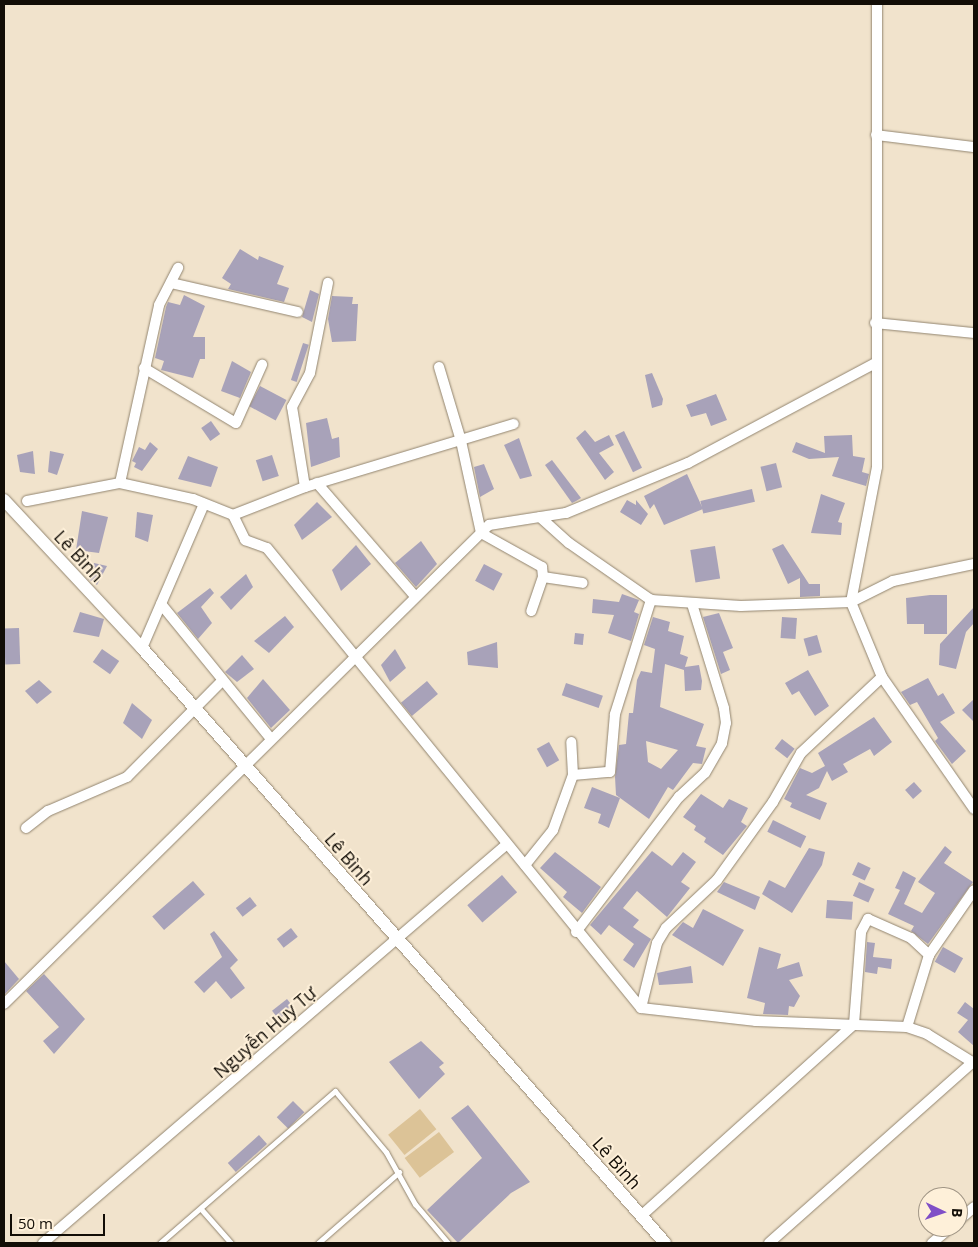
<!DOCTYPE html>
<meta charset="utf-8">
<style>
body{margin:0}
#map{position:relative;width:978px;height:1247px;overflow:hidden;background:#f1e3cc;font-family:"Open Sans",sans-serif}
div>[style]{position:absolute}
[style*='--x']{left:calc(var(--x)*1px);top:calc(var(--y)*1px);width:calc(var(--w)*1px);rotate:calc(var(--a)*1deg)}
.green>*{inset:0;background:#dcc397;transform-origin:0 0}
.building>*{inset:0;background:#a8a2b9;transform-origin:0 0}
.roads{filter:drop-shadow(0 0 1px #928570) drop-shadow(0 0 1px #928570)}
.service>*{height:5px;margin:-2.5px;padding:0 2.5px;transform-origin:2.5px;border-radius:2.5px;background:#fff}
.minor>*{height:10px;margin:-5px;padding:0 5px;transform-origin:5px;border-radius:5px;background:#fff}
.tertiary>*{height:12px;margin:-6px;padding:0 6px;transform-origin:6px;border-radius:6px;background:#fff}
span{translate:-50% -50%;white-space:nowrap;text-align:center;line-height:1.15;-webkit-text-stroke:4px #fef0d9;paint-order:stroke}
.street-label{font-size:18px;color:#120d06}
.frame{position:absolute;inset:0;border:5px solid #120d06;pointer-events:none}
.north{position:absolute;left:918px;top:1187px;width:50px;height:50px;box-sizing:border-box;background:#fef0d9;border:1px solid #a09585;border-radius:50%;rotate:93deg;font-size:14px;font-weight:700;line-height:20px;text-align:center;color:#120d06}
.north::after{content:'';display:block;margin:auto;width:18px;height:22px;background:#804fc7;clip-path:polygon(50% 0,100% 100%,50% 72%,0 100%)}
.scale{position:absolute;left:10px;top:1214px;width:95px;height:22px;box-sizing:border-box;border:2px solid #120d06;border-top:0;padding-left:6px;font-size:15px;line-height:18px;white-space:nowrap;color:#120d06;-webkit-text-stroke:4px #fef0d9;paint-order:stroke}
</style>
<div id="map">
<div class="green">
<i style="left:420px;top:1109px;width:26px;height:41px;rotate:51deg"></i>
<i style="left:439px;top:1132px;width:25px;height:43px;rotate:53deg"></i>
</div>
<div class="building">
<i style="clip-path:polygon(240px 249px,258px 260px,259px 256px,284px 266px,277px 284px,289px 288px,284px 302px,228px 289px,231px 284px,222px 278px)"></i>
<i style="clip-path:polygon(310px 290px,319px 294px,312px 322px,302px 317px)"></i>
<i style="clip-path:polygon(184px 295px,205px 306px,193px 337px,205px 337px,205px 359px,200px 359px,193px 378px,161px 370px,164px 361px,155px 358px,166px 307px,168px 302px,180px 305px)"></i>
<i style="clip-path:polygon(332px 296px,353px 297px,352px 304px,358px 304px,356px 341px,332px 342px,328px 319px)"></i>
<i style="left:303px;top:343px;width:6px;height:39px;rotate:18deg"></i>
<i style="clip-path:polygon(232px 361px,251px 372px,240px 398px,221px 391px)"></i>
<i style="clip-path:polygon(652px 373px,663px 399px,662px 405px,652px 408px,645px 375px)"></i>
<i style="left:260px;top:386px;width:30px;height:23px;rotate:28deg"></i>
<i style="clip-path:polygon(716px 394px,727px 420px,711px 426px,706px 413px,691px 417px,686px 405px)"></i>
<i style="clip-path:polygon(327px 418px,332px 439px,339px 437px,340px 457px,311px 467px,306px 423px)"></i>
<i style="left:211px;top:421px;width:16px;height:12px;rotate:55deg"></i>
<i style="clip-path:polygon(585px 430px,595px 442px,609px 435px,614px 445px,599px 453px,614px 472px,605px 480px,576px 438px)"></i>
<i style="left:624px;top:431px;width:41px;height:10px;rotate:64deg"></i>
<i style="clip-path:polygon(852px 435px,853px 456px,865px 458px,862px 472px,869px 474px,866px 486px,832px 476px,839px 457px,809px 459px,792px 452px,796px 442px,825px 453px,824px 436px)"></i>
<i style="clip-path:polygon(519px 438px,532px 476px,520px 479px,504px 445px)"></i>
<i style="clip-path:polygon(150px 442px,158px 449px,142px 471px,134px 467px,136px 463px,132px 461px,139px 447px,145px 450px)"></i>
<i style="clip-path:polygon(33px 451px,35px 474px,20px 472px,17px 455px)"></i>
<i style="clip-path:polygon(50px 451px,64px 454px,57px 475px,48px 472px)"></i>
<i style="left:272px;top:455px;width:22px;height:17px;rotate:72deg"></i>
<i style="clip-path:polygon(188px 456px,218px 467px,211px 487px,178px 479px)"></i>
<i style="clip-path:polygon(552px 460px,581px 498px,576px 501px,572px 503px,545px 465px)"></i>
<i style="left:776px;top:463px;width:25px;height:16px;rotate:76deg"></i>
<i style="clip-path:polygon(484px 464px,494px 489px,480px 497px,474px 467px)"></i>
<i style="clip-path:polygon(687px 474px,703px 509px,664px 525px,654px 504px,650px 509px,644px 496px)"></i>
<i style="left:752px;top:489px;width:13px;height:53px;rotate:77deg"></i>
<i style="clip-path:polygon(821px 494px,845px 503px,838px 522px,842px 523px,841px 535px,811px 533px)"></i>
<i style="clip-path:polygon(627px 500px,636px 505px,636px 500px,648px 514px,641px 525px,620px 512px)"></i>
<i style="clip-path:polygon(317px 502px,332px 517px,302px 540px,294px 525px)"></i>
<i style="clip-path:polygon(82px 511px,108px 517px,99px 553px,76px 550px)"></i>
<i style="clip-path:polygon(137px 512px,153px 515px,148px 542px,135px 537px)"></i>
<i style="clip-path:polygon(421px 541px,437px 564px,416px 587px,395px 563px)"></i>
<i style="clip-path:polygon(783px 544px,809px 584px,820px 584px,820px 596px,800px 597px,800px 578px,788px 584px,772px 549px)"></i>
<i style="clip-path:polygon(356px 545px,371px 564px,341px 591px,332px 570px)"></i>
<i style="left:715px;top:546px;width:33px;height:25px;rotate:81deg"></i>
<i style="clip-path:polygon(94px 563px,107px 566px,97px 585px,88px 579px)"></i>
<i style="left:484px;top:564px;width:21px;height:19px;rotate:28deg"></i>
<i style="clip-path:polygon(246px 574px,253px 587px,231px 610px,220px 597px)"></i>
<i style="clip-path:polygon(210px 588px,214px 593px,201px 607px,212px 623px,198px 639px,177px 613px)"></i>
<i style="clip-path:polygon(622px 594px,639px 600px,634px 612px,639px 614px,631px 641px,608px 633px,614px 615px,592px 613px,593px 599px,619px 602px)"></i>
<i style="clip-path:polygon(930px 595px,947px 595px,947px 634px,924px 634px,924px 624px,907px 624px,906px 598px)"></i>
<i style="clip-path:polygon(974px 607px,974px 623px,966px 632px,956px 669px,939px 665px,940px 644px)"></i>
<i style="clip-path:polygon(80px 612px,104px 619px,99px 637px,73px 632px)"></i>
<i style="clip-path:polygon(719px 613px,733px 648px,723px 652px,730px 670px,721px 674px,703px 617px)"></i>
<i style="clip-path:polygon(285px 616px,294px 627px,269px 653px,254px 641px)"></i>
<i style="clip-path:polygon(evenodd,653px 617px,670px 622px,668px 631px,684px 636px,680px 654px,688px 657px,685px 667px,699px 665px,702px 681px,701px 690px,685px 691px,684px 670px,665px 664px,660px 707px,704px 724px,696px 746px,706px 748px,702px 764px,693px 763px,673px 790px,668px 787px,649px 819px,616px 795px,615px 777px,619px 745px,626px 744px,629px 713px,633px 713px,637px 680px,641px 671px,652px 673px,655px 649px,644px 645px,653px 617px,646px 741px,678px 750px,661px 769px,648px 762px,646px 741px)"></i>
<i style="left:782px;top:617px;width:15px;height:21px;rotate:4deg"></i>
<i style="left:19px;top:628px;width:36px;height:15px;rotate:88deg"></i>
<i style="left:575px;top:633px;width:9px;height:11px;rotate:6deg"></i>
<i style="left:817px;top:635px;width:18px;height:14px;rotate:74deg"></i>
<i style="clip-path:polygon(497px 642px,498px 668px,468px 665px,467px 652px)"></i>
<i style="left:102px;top:649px;width:21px;height:16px;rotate:35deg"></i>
<i style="clip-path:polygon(395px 649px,406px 668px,390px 682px,381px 665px)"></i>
<i style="clip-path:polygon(242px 655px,254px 669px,237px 682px,225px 672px)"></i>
<i style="clip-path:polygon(808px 670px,829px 706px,815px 716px,799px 691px,792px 695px,785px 683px)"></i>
<i style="clip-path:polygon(928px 678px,938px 696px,943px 693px,955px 713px,940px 722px,966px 751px,952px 764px,935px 741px,938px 738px,917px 702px,910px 705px,901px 692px)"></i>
<i style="clip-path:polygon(263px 679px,290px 710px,271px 728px,247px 698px)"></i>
<i style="clip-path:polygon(39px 680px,52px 692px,37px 704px,25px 691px)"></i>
<i style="left:427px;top:681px;width:17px;height:34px;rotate:50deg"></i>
<i style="left:566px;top:683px;width:39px;height:13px;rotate:19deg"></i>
<i style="clip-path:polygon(974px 699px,974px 722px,962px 710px)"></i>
<i style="clip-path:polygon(132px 703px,152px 720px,142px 739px,123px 723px)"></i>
<i style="clip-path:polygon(874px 717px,892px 742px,874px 756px,870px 749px,843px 764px,848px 772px,832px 781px,827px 771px,819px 788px,806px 795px,827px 803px,820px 820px,790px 807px,792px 803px,784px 799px,800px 768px,812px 773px,825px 766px,818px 753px)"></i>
<i style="left:782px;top:739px;width:16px;height:12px;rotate:38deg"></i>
<i style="left:549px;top:742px;width:21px;height:14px;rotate:61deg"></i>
<i style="left:914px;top:782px;width:12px;height:12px;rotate:48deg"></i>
<i style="clip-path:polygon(592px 787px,620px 798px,609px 828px,598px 823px,601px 814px,584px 808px)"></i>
<i style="clip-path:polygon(701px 794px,723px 808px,729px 799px,748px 808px,741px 822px,747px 826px,723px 855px,704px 842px,706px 838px,694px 830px,696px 826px,683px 817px)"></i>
<i style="left:773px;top:820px;width:37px;height:13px;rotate:26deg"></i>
<i style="clip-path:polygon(945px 846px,952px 852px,944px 863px,973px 882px,928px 944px,911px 931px,914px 926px,888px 914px,900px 890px,895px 888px,903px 871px,916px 878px,904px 904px,922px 913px,935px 893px,918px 882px)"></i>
<i style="clip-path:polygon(809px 848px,825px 852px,822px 865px,792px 913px,762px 894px,769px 880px,785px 888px)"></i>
<i style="clip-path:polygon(652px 851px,672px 866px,683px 852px,696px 862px,681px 882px,690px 888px,667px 917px,637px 891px,623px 908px,639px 920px,633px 927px,651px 939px,634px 968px,623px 960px,634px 944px,609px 925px,601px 935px,590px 925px)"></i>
<i style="clip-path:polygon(555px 852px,601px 887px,582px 913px,563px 897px,567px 892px,540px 868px)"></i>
<i style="left:858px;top:862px;width:14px;height:14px;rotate:25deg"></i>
<i style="left:502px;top:875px;width:23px;height:46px;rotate:49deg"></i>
<i style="left:193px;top:881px;width:18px;height:54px;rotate:49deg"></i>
<i style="clip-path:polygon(724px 882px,760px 897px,755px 910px,717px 892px)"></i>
<i style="left:859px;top:882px;width:17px;height:15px;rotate:24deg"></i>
<i style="left:250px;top:897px;width:11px;height:18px;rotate:52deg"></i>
<i style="left:827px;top:900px;width:26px;height:18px;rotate:4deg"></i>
<i style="clip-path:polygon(703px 909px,744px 930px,723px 966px,672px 935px,683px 922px,693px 928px)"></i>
<i style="left:291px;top:928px;width:11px;height:18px;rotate:52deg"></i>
<i style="clip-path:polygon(214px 931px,238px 960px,230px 968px,245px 988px,231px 999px,216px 981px,204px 993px,194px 982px,222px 957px,210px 934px)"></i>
<i style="clip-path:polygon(867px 942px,875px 943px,873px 957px,892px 959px,891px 969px,878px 967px,877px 974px,865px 972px)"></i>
<i style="clip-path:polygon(759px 947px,781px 954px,777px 969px,799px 962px,803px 976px,789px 980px,800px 996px,794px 1007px,789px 1006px,788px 1015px,763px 1014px,765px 1003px,747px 998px)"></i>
<i style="left:943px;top:947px;width:23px;height:17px;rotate:29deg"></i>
<i style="clip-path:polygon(4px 961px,19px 979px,4px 995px)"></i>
<i style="clip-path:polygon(691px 966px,693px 983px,659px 985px,657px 973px)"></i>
<i style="clip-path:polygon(44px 974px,85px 1019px,54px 1054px,43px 1041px,59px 1027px,26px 991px)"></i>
<i style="left:287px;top:999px;width:11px;height:19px;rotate:52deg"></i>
<i style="clip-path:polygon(965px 1002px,974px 1009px,974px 1046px,958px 1032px,968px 1020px,957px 1013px)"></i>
<i style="clip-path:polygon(421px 1041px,444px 1063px,439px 1067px,445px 1074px,419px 1099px,389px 1062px)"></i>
<i style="left:293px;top:1101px;width:16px;height:23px;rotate:45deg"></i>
<i style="clip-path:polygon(468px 1105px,530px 1182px,511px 1193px,458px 1243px,427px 1210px,482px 1158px,451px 1118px)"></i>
<i style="left:259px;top:1135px;width:12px;height:42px;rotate:48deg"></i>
</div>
<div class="roads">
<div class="service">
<i style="--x:201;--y:1209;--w:45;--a:48.6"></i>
<i style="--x:160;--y:1243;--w:232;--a:-41"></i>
<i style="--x:335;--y:1091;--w:80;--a:50.1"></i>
<i style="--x:386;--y:1152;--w:60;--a:60.9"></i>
<i style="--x:415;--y:1204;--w:51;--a:49.8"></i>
<i style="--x:318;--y:1243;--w:108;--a:-41.2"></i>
</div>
<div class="minor">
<i style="--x:876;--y:135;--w:99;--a:7"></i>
<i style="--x:171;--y:283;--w:130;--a:12.9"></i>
<i style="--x:875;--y:323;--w:100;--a:5.8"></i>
<i style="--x:439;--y:367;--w:77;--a:73.4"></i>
<i style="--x:461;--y:441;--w:94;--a:77.7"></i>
<i style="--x:481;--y:533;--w:70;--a:29.1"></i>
<i style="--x:542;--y:567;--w:10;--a:84"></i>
<i style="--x:543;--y:577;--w:36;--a:109"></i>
<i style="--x:144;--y:368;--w:107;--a:30.9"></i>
<i style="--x:236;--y:423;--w:64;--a:-65.9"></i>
<i style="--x:120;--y:483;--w:182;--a:-77.6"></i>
<i style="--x:159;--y:305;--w:42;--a:-62.8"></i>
<i style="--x:317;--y:483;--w:150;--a:49.1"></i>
<i style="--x:305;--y:487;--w:81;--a:-99.2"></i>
<i style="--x:292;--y:407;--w:38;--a:-62"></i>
<i style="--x:310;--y:373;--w:92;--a:-78.7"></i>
<i style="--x:27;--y:501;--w:95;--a:-11"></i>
<i style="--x:120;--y:483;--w:75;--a:12.4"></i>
<i style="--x:193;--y:499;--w:43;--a:21.8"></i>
<i style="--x:233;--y:515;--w:28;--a:64"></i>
<i style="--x:245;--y:540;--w:23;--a:20"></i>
<i style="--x:267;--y:548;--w:593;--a:50.89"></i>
<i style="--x:641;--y:1008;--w:116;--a:6.4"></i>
<i style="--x:756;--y:1021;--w:151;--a:2.3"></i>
<i style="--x:907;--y:1027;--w:21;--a:19"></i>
<i style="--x:927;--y:1034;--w:55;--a:31.7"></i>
<i style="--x:233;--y:515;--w:77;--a:-21.3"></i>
<i style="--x:305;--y:487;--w:218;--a:-16.8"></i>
<i style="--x:540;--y:517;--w:39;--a:42"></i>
<i style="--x:569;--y:543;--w:100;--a:34.8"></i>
<i style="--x:651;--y:600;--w:90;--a:3.8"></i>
<i style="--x:741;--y:606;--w:110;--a:-2.1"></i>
<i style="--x:851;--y:602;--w:47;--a:-26.6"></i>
<i style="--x:893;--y:581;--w:83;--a:-11.9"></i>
<i style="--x:543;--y:577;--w:40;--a:8.5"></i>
<i style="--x:161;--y:604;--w:174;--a:50.8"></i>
<i style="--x:142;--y:648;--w:157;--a:-66.7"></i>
<i style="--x:882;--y:677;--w:161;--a:55.1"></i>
<i style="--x:573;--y:775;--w:37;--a:-5"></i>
<i style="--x:610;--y:772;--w:58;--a:-85.1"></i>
<i style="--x:615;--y:714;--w:120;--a:-72.5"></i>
<i style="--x:26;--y:828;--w:28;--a:-38"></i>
<i style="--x:48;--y:811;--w:86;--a:-23.3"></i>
<i style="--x:127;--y:777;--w:136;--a:-45.3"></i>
<i style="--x:525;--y:865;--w:45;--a:-51.3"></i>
<i style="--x:553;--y:830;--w:59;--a:-70"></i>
<i style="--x:573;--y:775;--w:33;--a:-93"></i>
<i style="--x:576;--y:932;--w:170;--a:-52.7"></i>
<i style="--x:679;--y:797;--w:35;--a:-43"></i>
<i style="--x:705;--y:773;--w:34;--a:-60"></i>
<i style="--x:722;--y:743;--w:20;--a:-79"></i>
<i style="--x:726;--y:723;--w:15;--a:-98"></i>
<i style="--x:724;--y:708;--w:109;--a:-107.1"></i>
<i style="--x:4;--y:1004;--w:682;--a:-44.64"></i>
<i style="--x:489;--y:525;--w:78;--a:-8.9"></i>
<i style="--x:566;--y:513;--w:132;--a:-22.3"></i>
<i style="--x:688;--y:463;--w:212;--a:-28.1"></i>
<i style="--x:641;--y:1008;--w:67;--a:-76.2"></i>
<i style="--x:657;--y:943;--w:17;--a:-59"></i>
<i style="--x:666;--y:928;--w:70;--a:-43.3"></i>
<i style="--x:717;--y:880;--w:96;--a:-54.3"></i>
<i style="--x:773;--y:802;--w:56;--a:-60.3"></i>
<i style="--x:801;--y:753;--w:111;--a:-43.2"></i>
<i style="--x:882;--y:677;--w:81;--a:-112.5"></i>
<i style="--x:851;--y:602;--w:137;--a:-79.1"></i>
<i style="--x:877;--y:467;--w:463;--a:-90"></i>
<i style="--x:907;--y:1027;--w:75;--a:-73"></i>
<i style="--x:929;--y:955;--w:79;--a:-55.3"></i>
<i style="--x:641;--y:1216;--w:287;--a:-42"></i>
<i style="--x:854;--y:1024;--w:92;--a:-85.6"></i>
<i style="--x:861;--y:932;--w:15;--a:-62"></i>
<i style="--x:868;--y:919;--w:47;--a:23.8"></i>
<i style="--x:911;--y:938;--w:25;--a:43"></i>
<i style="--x:958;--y:1221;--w:21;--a:-41"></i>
<i style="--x:43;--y:1243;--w:612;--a:-40.69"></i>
<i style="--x:769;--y:1243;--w:273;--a:-41.6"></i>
<i style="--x:932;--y:1243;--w:25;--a:-40"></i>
</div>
<div class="tertiary">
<i style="--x:4;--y:500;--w:202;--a:47"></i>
<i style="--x:142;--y:648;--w:792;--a:48.68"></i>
</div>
</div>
<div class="street-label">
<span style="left:79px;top:556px;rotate:47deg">Lê Bình</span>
<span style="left:349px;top:859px;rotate:49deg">Lê Bình</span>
<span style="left:265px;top:1032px;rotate:-41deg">Nguyễn Huy Tự</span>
<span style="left:617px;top:1163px;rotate:48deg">Lê Bình</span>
</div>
<div class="frame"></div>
<div class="north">B</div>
<div class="scale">50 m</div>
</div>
